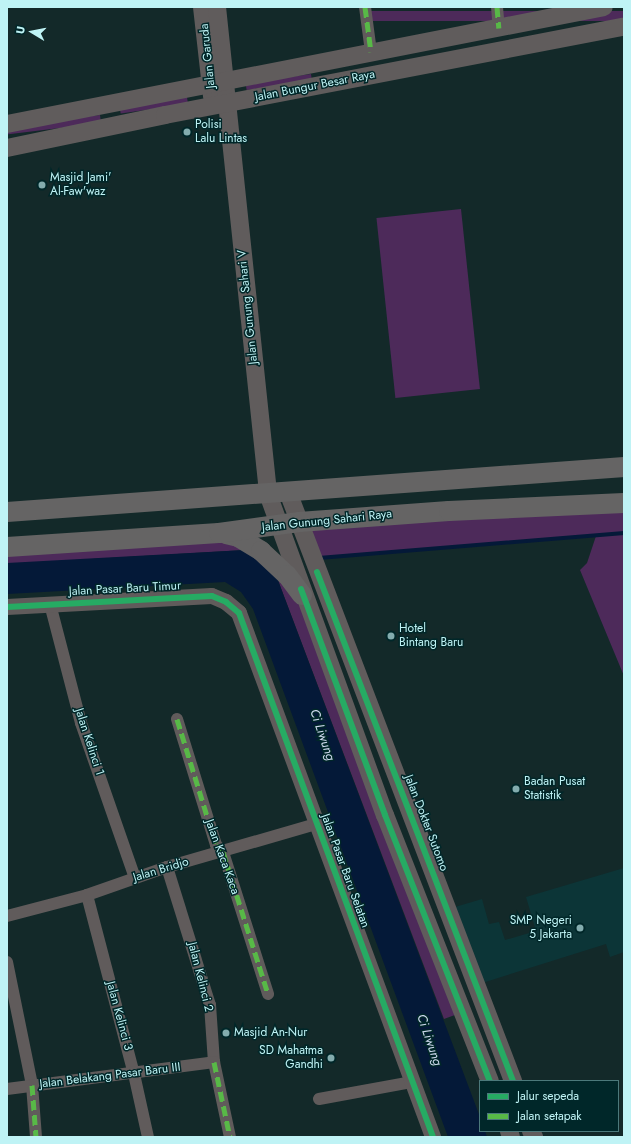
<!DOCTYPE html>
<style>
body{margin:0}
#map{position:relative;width:631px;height:1144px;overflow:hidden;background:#132929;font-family:Jost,sans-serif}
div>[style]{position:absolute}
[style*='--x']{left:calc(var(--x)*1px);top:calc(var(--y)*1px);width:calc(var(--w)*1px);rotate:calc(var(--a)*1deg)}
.built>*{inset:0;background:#0c3537}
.green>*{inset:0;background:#4d2a5a;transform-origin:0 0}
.water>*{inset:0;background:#041938}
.stream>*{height:3.5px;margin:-1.75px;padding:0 1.75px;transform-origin:1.75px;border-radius:1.75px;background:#041938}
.minor>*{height:12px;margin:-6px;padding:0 6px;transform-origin:6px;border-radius:6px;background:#605b5b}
.tertiary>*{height:16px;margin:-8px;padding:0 8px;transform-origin:8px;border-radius:8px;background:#605b5b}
.secondary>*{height:18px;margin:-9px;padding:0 9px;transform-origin:9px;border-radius:9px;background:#605c5c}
.primary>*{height:20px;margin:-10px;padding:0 10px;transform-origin:10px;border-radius:10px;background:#656464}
.quiet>*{height:5px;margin-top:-2.5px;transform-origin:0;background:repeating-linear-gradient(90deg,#58b947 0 10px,transparent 0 15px)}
.cycleway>*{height:6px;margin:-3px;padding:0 3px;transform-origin:3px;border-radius:3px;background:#26ab63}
.dots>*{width:11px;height:11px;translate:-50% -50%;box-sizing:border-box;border:2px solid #002729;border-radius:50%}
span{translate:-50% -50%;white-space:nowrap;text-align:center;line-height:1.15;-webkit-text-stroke:3px #002729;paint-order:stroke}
.street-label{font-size:12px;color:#bff3f5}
.poi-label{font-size:12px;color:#bff3f5}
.left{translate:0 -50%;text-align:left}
.right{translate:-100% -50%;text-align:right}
.water-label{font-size:13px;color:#ccd8ec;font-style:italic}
.frame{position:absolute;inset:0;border:8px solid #bff3f5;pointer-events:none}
.legend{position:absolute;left:479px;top:1080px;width:140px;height:52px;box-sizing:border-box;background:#002729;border:1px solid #4c797b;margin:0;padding:5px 7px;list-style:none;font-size:12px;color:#bff3f5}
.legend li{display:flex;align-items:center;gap:8px;height:20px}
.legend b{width:20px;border:1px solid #4c797b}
.north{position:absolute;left:12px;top:12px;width:40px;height:40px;-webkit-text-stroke:3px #002729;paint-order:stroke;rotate:280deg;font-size:11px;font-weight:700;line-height:16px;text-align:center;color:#bff3f5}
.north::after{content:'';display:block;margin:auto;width:14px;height:18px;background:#bff3f5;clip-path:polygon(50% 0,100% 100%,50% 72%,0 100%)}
</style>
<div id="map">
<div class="built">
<i style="clip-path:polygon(624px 868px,624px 952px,610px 957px,606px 944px,479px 984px,455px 907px,482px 899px,489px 924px,499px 922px,505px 940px,536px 931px,526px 897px)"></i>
</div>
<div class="green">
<i style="left:624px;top:11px;width:10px;height:263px;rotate:90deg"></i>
<i style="left:311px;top:74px;width:7px;height:66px;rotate:82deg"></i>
<i style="left:187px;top:97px;width:7px;height:68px;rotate:82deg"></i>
<i style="left:100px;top:115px;width:8px;height:95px;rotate:83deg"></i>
<i style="left:461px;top:209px;width:181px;height:85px;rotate:84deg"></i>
<i style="clip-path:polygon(624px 503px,624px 533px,608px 535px,624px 534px,624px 676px,580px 570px,587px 563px,596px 536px,313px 558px,299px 522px)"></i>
<i style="clip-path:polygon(219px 533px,250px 543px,282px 569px,302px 595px,371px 780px,463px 1012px,444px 1019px,276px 575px,245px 550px,7px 564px,7px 546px)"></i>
</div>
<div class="water">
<i style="clip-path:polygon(245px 550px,276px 575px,480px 1117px,480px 1131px,485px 1131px,487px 1137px,448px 1137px,253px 609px,241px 592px,225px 582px,7px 594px,7px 563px)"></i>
</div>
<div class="stream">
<i style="--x:319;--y:558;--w:306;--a:-4.7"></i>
</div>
<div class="minor">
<i style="--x:365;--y:7;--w:45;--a:82.4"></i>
<i style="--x:497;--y:7;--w:21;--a:85"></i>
<i style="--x:50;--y:604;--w:123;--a:75.4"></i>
<i style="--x:81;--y:723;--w:164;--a:70.8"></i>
<i style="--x:177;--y:719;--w:132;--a:72.8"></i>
<i style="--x:216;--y:845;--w:10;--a:45"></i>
<i style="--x:223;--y:852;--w:149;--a:72.4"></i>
<i style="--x:167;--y:867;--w:145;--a:72.7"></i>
<i style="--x:210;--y:1005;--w:57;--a:86"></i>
<i style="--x:214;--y:1062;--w:77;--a:78"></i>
<i style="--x:87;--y:895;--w:185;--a:75.3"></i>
<i style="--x:134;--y:1074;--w:65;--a:77.5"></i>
<i style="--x:7;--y:916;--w:83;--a:-14.7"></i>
<i style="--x:87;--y:895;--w:85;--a:-19.3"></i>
<i style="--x:167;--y:867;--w:155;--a:-16.1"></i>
<i style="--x:7;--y:962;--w:126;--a:78.5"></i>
<i style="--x:32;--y:1085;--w:52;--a:85.6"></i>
<i style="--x:7;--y:1089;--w:209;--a:-7.4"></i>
<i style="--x:319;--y:1099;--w:95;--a:-10.4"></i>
</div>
<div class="tertiary">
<i style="--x:7;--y:607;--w:205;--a:-3.1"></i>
<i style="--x:212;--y:596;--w:15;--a:23"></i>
<i style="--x:226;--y:602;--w:17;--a:40"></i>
<i style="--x:239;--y:613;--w:559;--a:69.68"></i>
</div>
<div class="secondary">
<i style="--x:202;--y:7;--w:90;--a:83.6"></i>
<i style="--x:217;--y:7;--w:490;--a:84"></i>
<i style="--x:268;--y:494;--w:342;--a:70"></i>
<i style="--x:385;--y:815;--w:286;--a:68.5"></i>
<i style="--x:7;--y:124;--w:608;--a:-11.09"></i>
<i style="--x:7;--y:148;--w:161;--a:-11.8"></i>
<i style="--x:165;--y:115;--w:467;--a:-10.9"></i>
<i style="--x:288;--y:492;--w:631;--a:69.09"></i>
<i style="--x:509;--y:1131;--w:6;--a:72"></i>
<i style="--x:531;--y:1131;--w:7;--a:63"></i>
</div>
<div class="primary">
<i style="--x:7;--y:512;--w:619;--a:-4.17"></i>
<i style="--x:226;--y:534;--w:12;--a:14"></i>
<i style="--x:238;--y:537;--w:27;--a:31"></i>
<i style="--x:261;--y:551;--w:35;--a:43"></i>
<i style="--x:287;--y:575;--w:25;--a:53"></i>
<i style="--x:7;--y:547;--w:212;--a:-3.8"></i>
<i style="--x:219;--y:533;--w:81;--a:-7.8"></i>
<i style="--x:299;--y:522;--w:150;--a:-4.2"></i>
<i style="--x:449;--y:511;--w:175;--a:-2.6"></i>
</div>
<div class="quiet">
<i style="--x:365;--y:7;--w:45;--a:82.4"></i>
<i style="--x:497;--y:7;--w:21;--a:85"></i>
<i style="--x:177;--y:719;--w:132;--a:72.8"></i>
<i style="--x:216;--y:845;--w:10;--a:45"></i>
<i style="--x:223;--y:852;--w:149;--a:72.4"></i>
<i style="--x:214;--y:1062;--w:77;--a:78"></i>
<i style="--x:32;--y:1085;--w:52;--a:85.6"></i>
</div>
<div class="cycleway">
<i style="--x:317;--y:572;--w:545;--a:68.94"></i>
<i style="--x:301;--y:589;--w:241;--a:69.6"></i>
<i style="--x:385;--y:815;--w:286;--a:68.5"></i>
<i style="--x:7;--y:607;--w:205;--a:-3.1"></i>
<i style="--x:212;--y:596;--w:15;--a:23"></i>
<i style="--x:226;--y:602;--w:17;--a:40"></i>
<i style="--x:239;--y:613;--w:559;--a:69.68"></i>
</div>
<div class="dots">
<i style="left:187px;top:132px;background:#83acae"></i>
<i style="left:42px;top:185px;background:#83acae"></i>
<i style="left:391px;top:636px;background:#83acae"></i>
<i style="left:516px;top:789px;background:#83acae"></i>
<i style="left:580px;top:928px;background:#83acae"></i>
<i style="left:226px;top:1033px;background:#83acae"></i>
<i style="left:331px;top:1058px;background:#83acae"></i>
</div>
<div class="street-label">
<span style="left:208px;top:56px;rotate:-96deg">Jalan Garuda</span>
<span style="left:315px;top:86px;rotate:-11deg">Jalan Bungur Besar Raya</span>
<span style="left:248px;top:307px;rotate:-96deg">Jalan Gunung Sahari V</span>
<span style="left:327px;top:521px;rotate:-6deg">Jalan Gunung Sahari Raya</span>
<span style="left:125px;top:589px;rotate:-3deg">Jalan Pasar Baru Timur</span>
<span style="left:89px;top:742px;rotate:72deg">Jalan Kelinci 1</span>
<span style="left:426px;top:823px;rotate:69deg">Jalan Dokter Sutomo</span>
<span style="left:222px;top:857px;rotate:70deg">Jalan Kaca Kaca</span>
<span style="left:161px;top:870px;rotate:-17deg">Jalan Bridjo</span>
<span style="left:345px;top:871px;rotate:70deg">Jalan Pasar Baru Selatan</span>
<span style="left:200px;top:977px;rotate:76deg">Jalan Kelinci 2</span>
<span style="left:119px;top:1016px;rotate:75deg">Jalan Kelinci 3</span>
<span style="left:110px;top:1076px;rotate:-7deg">Jalan Belakang Pasar Baru III</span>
</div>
<div class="poi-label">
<span class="left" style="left:195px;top:132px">Polisi<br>Lalu Lintas</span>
<span class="left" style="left:50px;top:185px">Masjid Jami'<br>Al-Faw'waz</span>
<span class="left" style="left:399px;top:636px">Hotel<br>Bintang Baru</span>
<span class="left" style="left:524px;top:789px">Badan Pusat<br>Statistik</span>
<span class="right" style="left:572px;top:928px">SMP Negeri<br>5 Jakarta</span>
<span class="left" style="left:234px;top:1033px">Masjid An-Nur</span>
<span class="right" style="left:323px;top:1058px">SD Mahatma<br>Gandhi</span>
</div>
<div class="water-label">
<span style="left:322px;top:735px;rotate:71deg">Ci Liwung</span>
<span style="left:429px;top:1040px;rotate:71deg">Ci Liwung</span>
</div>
<div class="frame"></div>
<ul class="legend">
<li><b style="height:5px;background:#26ab63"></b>Jalur sepeda</li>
<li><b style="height:5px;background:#58b947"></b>Jalan setapak</li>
</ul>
<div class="north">U</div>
</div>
